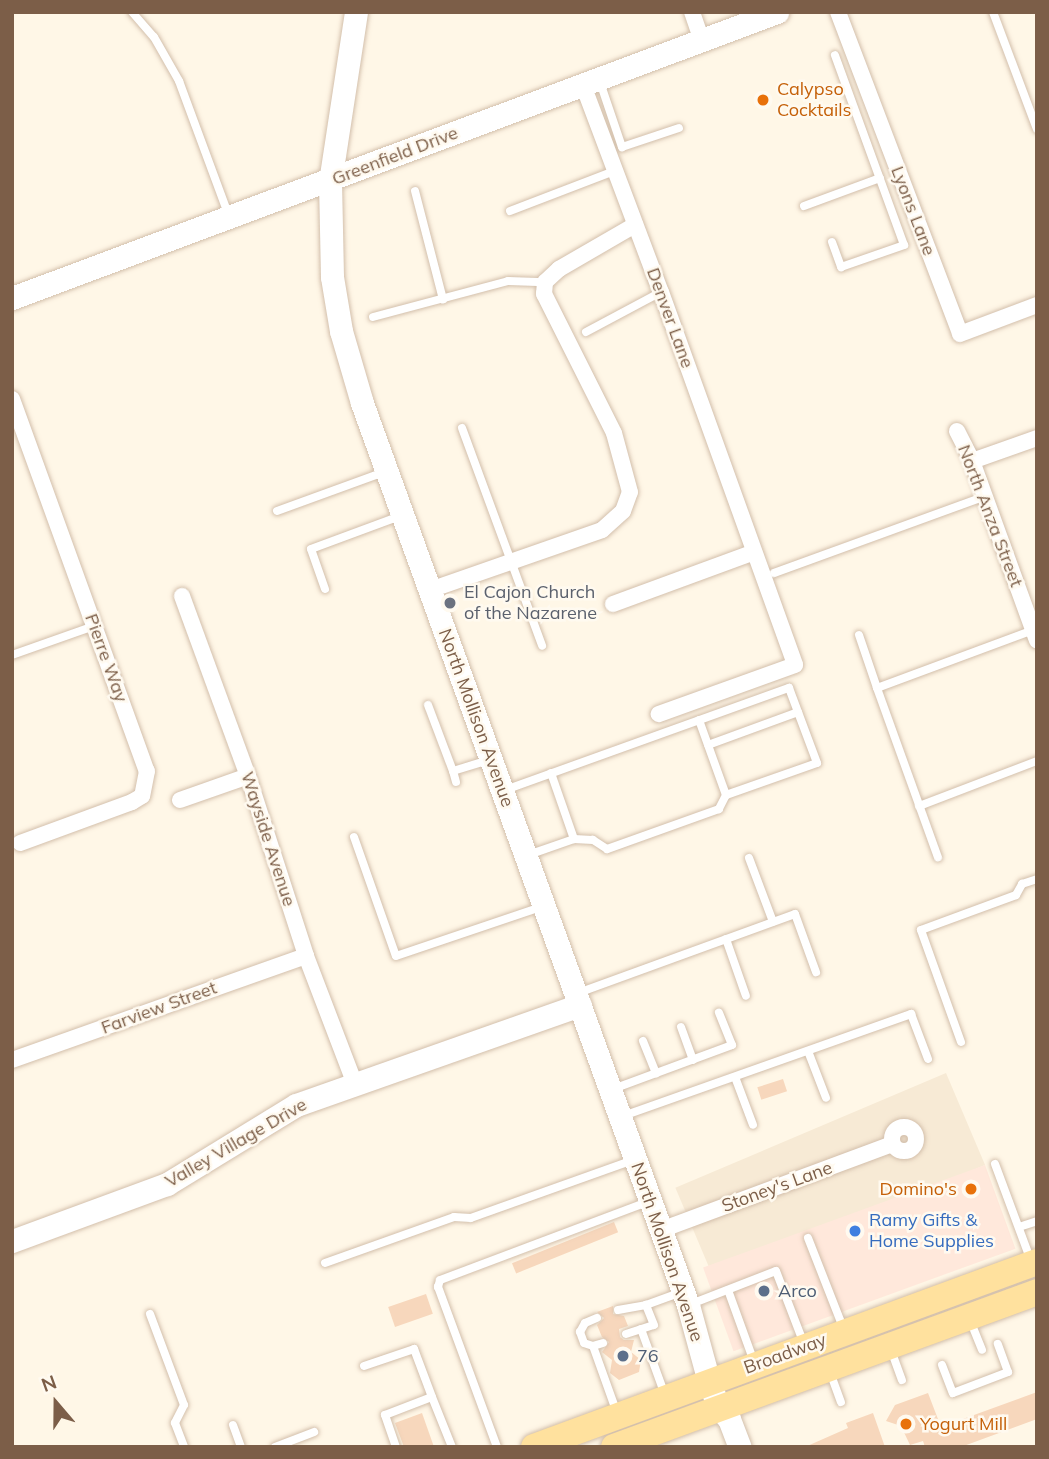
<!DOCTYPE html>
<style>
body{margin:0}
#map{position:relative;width:1049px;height:1459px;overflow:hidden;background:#fff7e7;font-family:Mulish,sans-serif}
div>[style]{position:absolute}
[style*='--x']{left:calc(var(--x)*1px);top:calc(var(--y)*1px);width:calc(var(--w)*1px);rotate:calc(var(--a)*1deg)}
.residential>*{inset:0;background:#f7ead5;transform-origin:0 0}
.commercial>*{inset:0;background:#ffe8db;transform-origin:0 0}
.building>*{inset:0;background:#f7d7bc;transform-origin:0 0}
.roads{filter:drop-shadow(0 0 2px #d3bfab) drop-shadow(0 0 2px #d3bfab)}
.lane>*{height:8px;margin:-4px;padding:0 4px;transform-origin:4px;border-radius:4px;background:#fff}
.street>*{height:16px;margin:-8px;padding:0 8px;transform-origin:8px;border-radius:8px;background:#fff}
.street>.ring{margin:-8px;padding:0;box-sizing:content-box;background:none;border:16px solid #fff;border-radius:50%}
.secondary>*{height:23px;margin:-11.5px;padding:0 11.5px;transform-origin:11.5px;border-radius:11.5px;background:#fff}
.primary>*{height:26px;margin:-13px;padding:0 13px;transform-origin:13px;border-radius:13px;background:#ffe19e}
.dots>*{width:19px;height:19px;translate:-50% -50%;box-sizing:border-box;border:4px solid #fffaf0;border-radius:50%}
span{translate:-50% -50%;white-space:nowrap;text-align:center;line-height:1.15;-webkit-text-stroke:5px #fffaf0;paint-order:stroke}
.food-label{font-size:18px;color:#c56008}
.left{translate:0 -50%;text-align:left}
.right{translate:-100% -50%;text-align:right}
.street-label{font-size:18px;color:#7c5e48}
.worship-label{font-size:18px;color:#5b616d}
.shop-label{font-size:18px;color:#366cbe}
.service-label{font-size:18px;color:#4e5e75}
.frame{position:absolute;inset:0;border:14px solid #7c5e48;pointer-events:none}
.north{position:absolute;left:21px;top:1368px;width:70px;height:70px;-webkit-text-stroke:5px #fffaf0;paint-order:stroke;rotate:340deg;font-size:19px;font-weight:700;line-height:28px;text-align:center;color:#7c5e48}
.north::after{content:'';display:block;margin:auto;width:24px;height:32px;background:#7c5e48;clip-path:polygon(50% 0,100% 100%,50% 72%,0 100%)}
</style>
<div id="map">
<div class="residential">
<i style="left:946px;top:1073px;width:100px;height:294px;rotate:67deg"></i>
</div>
<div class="commercial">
<i style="left:985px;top:1165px;width:89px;height:300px;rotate:70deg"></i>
</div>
<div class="building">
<i style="left:783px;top:1079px;width:13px;height:27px;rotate:72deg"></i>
<i style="left:614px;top:1222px;width:11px;height:110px;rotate:68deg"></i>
<i style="left:426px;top:1294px;width:21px;height:40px;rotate:71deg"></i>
<i style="clip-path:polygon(613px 1306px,613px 1314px,624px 1316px,628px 1326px,619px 1329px,620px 1337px,624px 1340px,634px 1340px,631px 1352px,641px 1360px,639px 1372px,619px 1380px,610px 1373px,612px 1360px,602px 1352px,609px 1342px,602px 1337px,597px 1325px,604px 1318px,597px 1312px)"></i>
<i style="clip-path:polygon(1037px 1392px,1037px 1419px,961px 1447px,925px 1447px,923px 1441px,910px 1445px,901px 1426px,886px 1421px,895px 1405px,928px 1393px,941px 1427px)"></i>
<i style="clip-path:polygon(422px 1413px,434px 1447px,404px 1447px,395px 1423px)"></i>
<i style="clip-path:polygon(873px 1413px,885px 1447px,805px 1447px,848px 1428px,846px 1423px)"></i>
</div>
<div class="roads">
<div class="lane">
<i style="--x:132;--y:12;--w:33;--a:49"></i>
<i style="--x:154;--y:37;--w:51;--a:60.4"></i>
<i style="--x:179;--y:81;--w:144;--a:69.7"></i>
<i style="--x:993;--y:12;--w:125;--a:69.4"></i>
<i style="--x:600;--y:82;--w:69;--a:71.3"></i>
<i style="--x:622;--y:147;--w:60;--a:-18.4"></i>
<i style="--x:415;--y:191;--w:112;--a:75.5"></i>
<i style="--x:804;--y:206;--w:81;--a:-20.2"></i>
<i style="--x:510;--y:211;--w:111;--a:-21"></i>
<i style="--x:832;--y:242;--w:27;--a:70"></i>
<i style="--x:841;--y:267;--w:67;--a:-19.2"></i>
<i style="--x:904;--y:245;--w:202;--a:-110"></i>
<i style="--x:373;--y:317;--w:140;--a:-14.9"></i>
<i style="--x:508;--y:281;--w:37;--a:2"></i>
<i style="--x:586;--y:332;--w:85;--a:-28.1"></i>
<i style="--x:462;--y:428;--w:232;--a:69.8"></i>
<i style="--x:277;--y:511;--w:114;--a:-20"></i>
<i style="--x:774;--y:573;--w:225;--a:-20"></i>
<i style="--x:325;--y:589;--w:42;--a:-109.3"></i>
<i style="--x:311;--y:549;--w:95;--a:-20.3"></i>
<i style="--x:859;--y:635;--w:56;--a:71.2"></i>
<i style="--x:877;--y:688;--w:166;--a:-20.4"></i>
<i style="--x:12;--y:655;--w:87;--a:-19.5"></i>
<i style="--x:877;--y:688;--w:180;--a:70.2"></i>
<i style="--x:428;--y:705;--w:71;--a:69.3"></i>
<i style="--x:699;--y:720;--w:80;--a:70.2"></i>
<i style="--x:708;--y:745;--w:96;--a:-20.1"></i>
<i style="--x:551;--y:773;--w:70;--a:70.8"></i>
<i style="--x:456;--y:782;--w:11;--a:-105"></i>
<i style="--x:453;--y:771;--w:37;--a:-17"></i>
<i style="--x:505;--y:790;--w:302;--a:-19.8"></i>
<i style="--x:789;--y:688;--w:80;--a:69.5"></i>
<i style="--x:817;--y:763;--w:96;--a:160.6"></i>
<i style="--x:726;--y:795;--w:16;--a:117"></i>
<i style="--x:719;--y:809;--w:119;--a:160.3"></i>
<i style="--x:607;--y:849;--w:17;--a:-147"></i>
<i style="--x:593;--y:840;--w:19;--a:-177"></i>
<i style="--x:574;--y:839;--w:49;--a:160.8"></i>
<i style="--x:919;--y:806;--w:126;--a:-20.9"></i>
<i style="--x:354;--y:837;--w:126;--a:70.6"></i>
<i style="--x:396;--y:956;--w:153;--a:-18.7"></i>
<i style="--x:749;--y:858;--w:68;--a:69.4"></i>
<i style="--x:726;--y:939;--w:60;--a:70.7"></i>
<i style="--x:578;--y:993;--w:231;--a:-20"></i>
<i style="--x:795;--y:914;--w:62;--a:70.1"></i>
<i style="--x:681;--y:1027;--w:35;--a:70"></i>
<i style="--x:643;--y:1041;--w:35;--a:68"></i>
<i style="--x:961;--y:1042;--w:119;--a:-109.7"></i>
<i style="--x:921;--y:930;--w:101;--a:-20.2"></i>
<i style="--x:1016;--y:895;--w:13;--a:-61"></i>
<i style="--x:1022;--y:884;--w:16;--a:-18"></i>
<i style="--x:808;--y:1051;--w:50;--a:69"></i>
<i style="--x:735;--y:1077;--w:51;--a:69.4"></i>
<i style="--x:613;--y:1089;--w:127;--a:-20.3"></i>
<i style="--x:732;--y:1045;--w:35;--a:-112"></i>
<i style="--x:623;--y:1116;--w:306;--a:-19.5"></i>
<i style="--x:911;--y:1014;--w:48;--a:69.3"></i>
<i style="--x:995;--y:1164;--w:103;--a:69.6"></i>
<i style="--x:1019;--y:1227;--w:19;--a:-18"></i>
<i style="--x:808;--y:1238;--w:99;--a:68.6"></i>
<i style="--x:325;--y:1263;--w:137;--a:-19.6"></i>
<i style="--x:454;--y:1217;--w:17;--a:3"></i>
<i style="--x:471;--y:1218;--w:172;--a:-19.7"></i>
<i style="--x:728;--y:1290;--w:77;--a:70.1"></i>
<i style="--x:691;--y:1304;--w:91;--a:-21.2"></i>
<i style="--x:776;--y:1271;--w:78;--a:69"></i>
<i style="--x:618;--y:1310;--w:28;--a:-10"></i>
<i style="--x:150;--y:1314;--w:97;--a:69.5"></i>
<i style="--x:184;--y:1405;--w:20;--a:117"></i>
<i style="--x:175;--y:1423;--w:26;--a:69"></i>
<i style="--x:970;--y:1320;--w:32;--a:68"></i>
<i style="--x:641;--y:1329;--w:70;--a:70"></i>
<i style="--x:626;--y:1334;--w:29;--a:-18"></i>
<i style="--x:654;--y:1325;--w:22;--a:-112"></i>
<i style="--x:646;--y:1305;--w:38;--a:-20"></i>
<i style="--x:603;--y:1343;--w:10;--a:163"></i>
<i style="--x:593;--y:1346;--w:71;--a:70.3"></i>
<i style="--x:593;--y:1346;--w:9;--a:-162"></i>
<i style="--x:584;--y:1343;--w:12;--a:-110"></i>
<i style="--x:580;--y:1332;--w:10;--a:-61"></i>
<i style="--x:585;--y:1323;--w:13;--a:-23"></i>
<i style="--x:891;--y:1350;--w:32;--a:70"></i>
<i style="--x:942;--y:1365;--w:30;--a:69"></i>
<i style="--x:953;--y:1393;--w:59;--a:-20.9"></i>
<i style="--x:1008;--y:1372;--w:30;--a:-110"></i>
<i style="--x:364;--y:1366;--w:53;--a:-18.8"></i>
<i style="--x:414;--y:1349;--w:51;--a:69.4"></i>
<i style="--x:830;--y:1372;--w:32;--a:70"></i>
<i style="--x:233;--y:1425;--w:23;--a:70"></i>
<i style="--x:275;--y:1447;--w:42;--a:-21"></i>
<i style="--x:396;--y:1447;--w:34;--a:-109"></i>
<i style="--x:385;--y:1415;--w:50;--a:-21"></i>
<i style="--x:432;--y:1397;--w:54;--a:68.2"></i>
<i style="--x:497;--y:1447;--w:171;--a:-110.2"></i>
<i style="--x:438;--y:1287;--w:7;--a:-74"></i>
<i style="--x:440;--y:1280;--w:221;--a:-20.6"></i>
</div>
<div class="street">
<i style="--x:692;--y:12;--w:31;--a:71"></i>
<i style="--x:838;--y:12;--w:344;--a:69.2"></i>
<i style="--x:960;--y:334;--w:82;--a:-20.6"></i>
<i style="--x:583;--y:85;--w:221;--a:69.4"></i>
<i style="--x:661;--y:292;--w:396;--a:70.2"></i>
<i style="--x:795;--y:665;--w:145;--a:160.2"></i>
<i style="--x:12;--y:399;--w:396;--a:70.1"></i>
<i style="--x:147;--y:771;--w:25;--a:101"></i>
<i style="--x:142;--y:796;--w:12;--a:149"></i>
<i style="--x:132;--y:802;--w:119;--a:159.9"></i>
<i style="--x:957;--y:431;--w:34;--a:63"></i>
<i style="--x:972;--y:461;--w:191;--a:70.1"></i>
<i style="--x:972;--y:461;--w:69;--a:-19.5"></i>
<i style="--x:430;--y:590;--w:182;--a:-19.2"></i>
<i style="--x:602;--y:530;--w:28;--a:-42"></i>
<i style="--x:623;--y:511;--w:20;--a:-70"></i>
<i style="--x:630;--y:492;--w:61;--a:-105.2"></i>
<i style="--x:614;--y:433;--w:156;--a:-116.7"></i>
<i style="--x:544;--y:294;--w:12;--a:-85"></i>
<i style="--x:545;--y:282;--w:19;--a:-43"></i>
<i style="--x:559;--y:269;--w:88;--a:-30.1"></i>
<i style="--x:182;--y:596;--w:192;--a:69.9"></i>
<i style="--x:248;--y:776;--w:189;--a:72.1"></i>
<i style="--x:306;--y:956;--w:135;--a:69.1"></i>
<i style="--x:613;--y:604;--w:150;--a:-20.2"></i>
<i style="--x:180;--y:800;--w:72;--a:-19.4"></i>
<i style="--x:12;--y:1060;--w:312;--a:-19.5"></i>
<i class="ring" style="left:892px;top:1127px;width:8px;height:8px"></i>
<i style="--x:661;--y:1230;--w:246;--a:-20.4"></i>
</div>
<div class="secondary">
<i style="--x:356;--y:12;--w:171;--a:98.7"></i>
<i style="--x:330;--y:181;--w:96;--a:88.8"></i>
<i style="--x:332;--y:277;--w:55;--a:80.5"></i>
<i style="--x:341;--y:331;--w:75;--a:73.7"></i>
<i style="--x:362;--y:403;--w:959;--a:70.13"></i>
<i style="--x:688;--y:1305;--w:80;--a:74.7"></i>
<i style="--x:709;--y:1382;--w:28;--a:69"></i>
<i style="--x:719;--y:1408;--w:15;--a:48"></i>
<i style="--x:729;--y:1419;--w:30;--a:69"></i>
<i style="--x:12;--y:298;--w:817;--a:-20.5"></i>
<i style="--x:12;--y:1241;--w:165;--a:-20.2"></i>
<i style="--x:167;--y:1184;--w:151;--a:-31.5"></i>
<i style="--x:296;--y:1105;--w:301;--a:-19.4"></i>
</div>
<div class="primary">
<i style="--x:534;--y:1447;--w:536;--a:-20.19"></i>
<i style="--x:614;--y:1447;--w:451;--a:-20.1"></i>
</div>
</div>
<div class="dots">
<i style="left:763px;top:100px;background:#e8710a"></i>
<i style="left:450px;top:603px;background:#6b7280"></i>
<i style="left:971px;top:1189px;background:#e8710a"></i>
<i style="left:855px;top:1231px;background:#3f7fe0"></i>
<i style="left:764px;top:1291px;background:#5c6f8a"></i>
<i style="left:623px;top:1356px;background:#5c6f8a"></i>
<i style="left:906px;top:1424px;background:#e8710a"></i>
</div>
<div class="food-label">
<span class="left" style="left:777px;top:100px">Calypso<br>Cocktails</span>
<span class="right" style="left:957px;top:1189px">Domino's</span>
<span class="left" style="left:920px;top:1424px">Yogurt Mill</span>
</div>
<div class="street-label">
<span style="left:395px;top:156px;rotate:-21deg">Greenfield Drive</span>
<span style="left:913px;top:211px;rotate:69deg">Lyons Lane</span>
<span style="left:670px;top:318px;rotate:70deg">Denver Lane</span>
<span style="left:990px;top:516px;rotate:69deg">North Anza Street</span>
<span style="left:106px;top:658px;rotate:70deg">Pierre Way</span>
<span style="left:476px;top:718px;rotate:70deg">North Mollison Avenue</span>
<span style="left:268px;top:839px;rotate:72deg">Wayside Avenue</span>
<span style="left:159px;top:1008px;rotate:-20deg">Farview Street</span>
<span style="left:236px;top:1143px;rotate:-30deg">Valley Village Drive</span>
<span style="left:777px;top:1187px;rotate:-20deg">Stoney's Lane</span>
<span style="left:667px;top:1252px;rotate:71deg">North Mollison Avenue</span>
<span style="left:785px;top:1354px;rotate:-20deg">Broadway</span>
</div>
<div class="worship-label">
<span class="left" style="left:464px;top:603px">El Cajon Church<br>of the Nazarene</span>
</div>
<div class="shop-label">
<span class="left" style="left:869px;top:1231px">Ramy Gifts &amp;<br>Home Supplies</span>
</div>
<div class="service-label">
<span class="left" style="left:778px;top:1291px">Arco</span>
<span class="left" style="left:637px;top:1356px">76</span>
</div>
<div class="frame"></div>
<div class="north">N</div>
</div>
